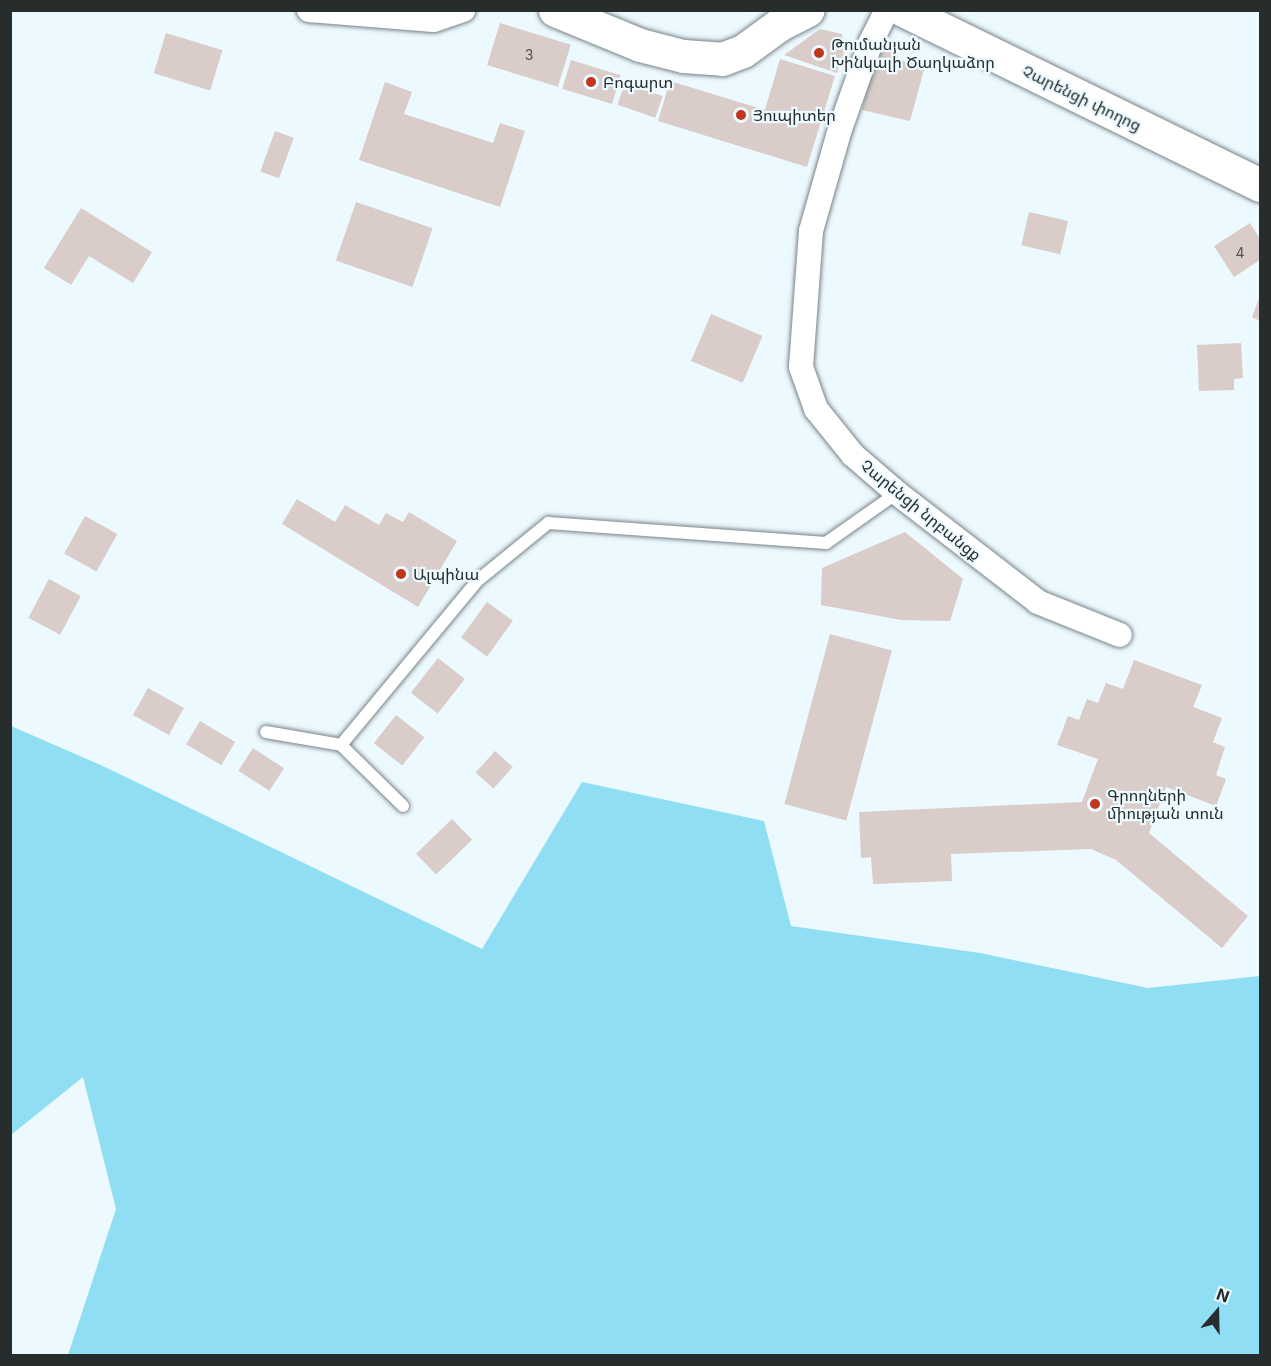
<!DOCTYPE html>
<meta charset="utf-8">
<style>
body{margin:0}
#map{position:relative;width:1271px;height:1366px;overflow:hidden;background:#ecf9fe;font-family:Inter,"Noto Sans Armenian",sans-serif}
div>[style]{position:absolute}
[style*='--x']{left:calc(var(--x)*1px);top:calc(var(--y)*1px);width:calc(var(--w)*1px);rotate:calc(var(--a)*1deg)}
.green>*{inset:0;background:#90def4}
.building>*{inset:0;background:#d9ccc9;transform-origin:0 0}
.roads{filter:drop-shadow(0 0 2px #798488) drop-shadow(0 0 2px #798488)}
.lane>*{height:12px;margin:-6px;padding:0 6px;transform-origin:6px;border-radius:6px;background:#fff}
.street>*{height:24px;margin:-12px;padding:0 12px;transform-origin:12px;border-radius:12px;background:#fff}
.secondary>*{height:33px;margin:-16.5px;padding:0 16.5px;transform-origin:16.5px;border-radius:16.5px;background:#fff}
.dots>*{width:16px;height:16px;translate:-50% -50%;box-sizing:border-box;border:3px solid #ecf9fe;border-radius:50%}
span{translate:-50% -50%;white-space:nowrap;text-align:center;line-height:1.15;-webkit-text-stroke:4.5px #ecf9fe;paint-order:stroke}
.number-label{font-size:14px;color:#545454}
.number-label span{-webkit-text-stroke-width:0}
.poi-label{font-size:16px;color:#272c2d}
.left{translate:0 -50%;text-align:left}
.street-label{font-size:16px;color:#272c2d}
.frame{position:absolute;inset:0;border:12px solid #272c2d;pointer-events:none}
.north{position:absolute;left:1187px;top:1282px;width:60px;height:60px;-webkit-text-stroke:4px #ecf9fe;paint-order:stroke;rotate:20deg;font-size:16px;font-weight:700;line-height:24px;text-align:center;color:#272c2d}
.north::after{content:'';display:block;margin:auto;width:21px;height:27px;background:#272c2d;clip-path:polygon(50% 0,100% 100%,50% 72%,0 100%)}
</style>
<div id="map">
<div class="green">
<i style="clip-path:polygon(11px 726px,105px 767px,482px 949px,582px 782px,764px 821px,791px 926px,980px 953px,1148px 988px,1260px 976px,1260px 1355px,68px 1355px,116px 1209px,83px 1077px,11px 1135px)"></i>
</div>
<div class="building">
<i style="left:500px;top:23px;width:74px;height:44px;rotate:17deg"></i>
<i style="clip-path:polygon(820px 29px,842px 34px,845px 50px,837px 73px,784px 55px)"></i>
<i style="left:166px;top:33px;width:59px;height:42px;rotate:17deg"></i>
<i style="clip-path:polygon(888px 50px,897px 53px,899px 60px,925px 66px,910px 121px,862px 110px,875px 56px)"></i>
<i style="clip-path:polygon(780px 59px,835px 76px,807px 167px,658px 121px,670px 81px,765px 110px)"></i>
<i style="left:571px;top:60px;width:52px;height:30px;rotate:17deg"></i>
<i style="clip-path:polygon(385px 82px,412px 92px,404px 114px,493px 143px,500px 123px,525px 131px,500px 207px,359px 160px)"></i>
<i style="left:625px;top:83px;width:40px;height:23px;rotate:19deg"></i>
<i style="left:275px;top:131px;width:20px;height:43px;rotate:20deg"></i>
<i style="left:356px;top:202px;width:81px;height:62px;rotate:19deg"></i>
<i style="clip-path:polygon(81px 208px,152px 252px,133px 283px,89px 256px,71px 285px,44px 268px)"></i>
<i style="left:1029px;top:212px;width:40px;height:34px;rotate:13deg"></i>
<i style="clip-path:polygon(1250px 223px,1260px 239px,1260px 260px,1234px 277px,1214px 246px)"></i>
<i style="clip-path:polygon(1260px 296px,1260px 321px,1252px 317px)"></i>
<i style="left:711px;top:314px;width:56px;height:51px;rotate:23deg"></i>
<i style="clip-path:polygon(1241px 343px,1243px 378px,1234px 379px,1234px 390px,1199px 391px,1197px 345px)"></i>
<i style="clip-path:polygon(297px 499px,335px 522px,345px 505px,379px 525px,386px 513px,403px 522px,409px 512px,457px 541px,418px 607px,282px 524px)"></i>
<i style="left:85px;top:516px;width:37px;height:43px;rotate:29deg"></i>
<i style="clip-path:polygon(905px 532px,963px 579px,950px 621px,901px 620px,821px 605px,822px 568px)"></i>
<i style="left:49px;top:579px;width:36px;height:44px;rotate:28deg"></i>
<i style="left:487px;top:602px;width:32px;height:44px;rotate:36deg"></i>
<i style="left:830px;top:634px;width:64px;height:176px;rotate:15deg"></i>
<i style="left:438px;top:658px;width:34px;height:44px;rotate:38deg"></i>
<i style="clip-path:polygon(1134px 660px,1202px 685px,1193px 707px,1222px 718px,1213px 742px,1225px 747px,1216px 775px,1226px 779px,1216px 806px,1166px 787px,1149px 833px,1248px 916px,1222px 948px,1116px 860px,1091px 849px,951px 854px,952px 881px,873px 884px,871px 857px,861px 858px,859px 812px,1082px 802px,1098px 759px,1057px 745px,1068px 716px,1079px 720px,1087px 699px,1098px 703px,1106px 683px,1123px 689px)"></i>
<i style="left:148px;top:688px;width:41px;height:31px;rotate:29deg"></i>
<i style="left:396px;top:715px;width:36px;height:36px;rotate:38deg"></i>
<i style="left:200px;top:721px;width:41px;height:27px;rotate:31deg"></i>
<i style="left:253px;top:748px;width:37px;height:27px;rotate:33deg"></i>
<i style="left:495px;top:751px;width:24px;height:29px;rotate:42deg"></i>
<i style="left:452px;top:819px;width:29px;height:50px;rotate:46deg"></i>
</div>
<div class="roads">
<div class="lane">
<i style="--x:266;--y:732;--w:76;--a:9.8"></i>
<i style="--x:341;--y:745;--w:213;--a:-50.3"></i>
<i style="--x:477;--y:581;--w:92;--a:-39.2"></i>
<i style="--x:548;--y:523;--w:279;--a:4.1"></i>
<i style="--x:826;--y:543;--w:87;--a:-35.2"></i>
<i style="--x:341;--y:745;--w:87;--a:44.5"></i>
</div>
<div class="street">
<i style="--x:309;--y:10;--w:125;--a:4.6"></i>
<i style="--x:434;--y:20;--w:31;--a:-19"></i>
<i style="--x:887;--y:10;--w:36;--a:117"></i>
<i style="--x:871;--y:42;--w:92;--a:109.6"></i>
<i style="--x:840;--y:129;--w:106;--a:105.9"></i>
<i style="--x:811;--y:231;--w:136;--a:94.2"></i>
<i style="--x:801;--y:367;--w:45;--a:70.3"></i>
<i style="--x:816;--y:409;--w:59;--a:51.2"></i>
<i style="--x:853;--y:455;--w:58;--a:40.8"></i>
<i style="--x:897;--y:493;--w:178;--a:37.7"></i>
<i style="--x:1038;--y:602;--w:88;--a:21.9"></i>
</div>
<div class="secondary">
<i style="--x:555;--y:10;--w:92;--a:22.4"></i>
<i style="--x:640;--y:45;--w:44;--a:14.3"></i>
<i style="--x:683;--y:56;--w:39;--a:4"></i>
<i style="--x:722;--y:59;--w:22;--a:-21"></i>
<i style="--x:743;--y:51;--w:46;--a:-36.1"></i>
<i style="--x:780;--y:24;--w:31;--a:-27"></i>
<i style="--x:903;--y:10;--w:398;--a:26.1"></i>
</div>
</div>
<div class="dots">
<i style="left:819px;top:53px;background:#c0351b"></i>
<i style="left:591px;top:82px;background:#c0351b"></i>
<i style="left:741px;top:115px;background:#c0351b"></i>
<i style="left:401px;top:574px;background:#c0351b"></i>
<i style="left:1095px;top:804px;background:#c0351b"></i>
</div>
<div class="number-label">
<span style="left:529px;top:55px">3</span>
<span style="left:1240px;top:253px">4</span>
</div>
<div class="poi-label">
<span class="left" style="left:831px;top:53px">Թումանյան<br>Խինկալի Ծաղկաձոր</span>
<span class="left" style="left:603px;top:82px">Բոգարտ</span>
<span class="left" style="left:753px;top:115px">Յուպիտեր</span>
<span class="left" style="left:413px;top:574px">Ալպինա</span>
<span class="left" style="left:1107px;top:804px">Գրողների<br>միության տուն</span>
</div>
<div class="street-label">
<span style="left:1082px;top:98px;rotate:26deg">Չարենցի փողոց</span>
<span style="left:921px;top:510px;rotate:39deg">Չարենցի նրբանցք</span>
</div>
<div class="frame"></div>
<div class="north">N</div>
</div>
